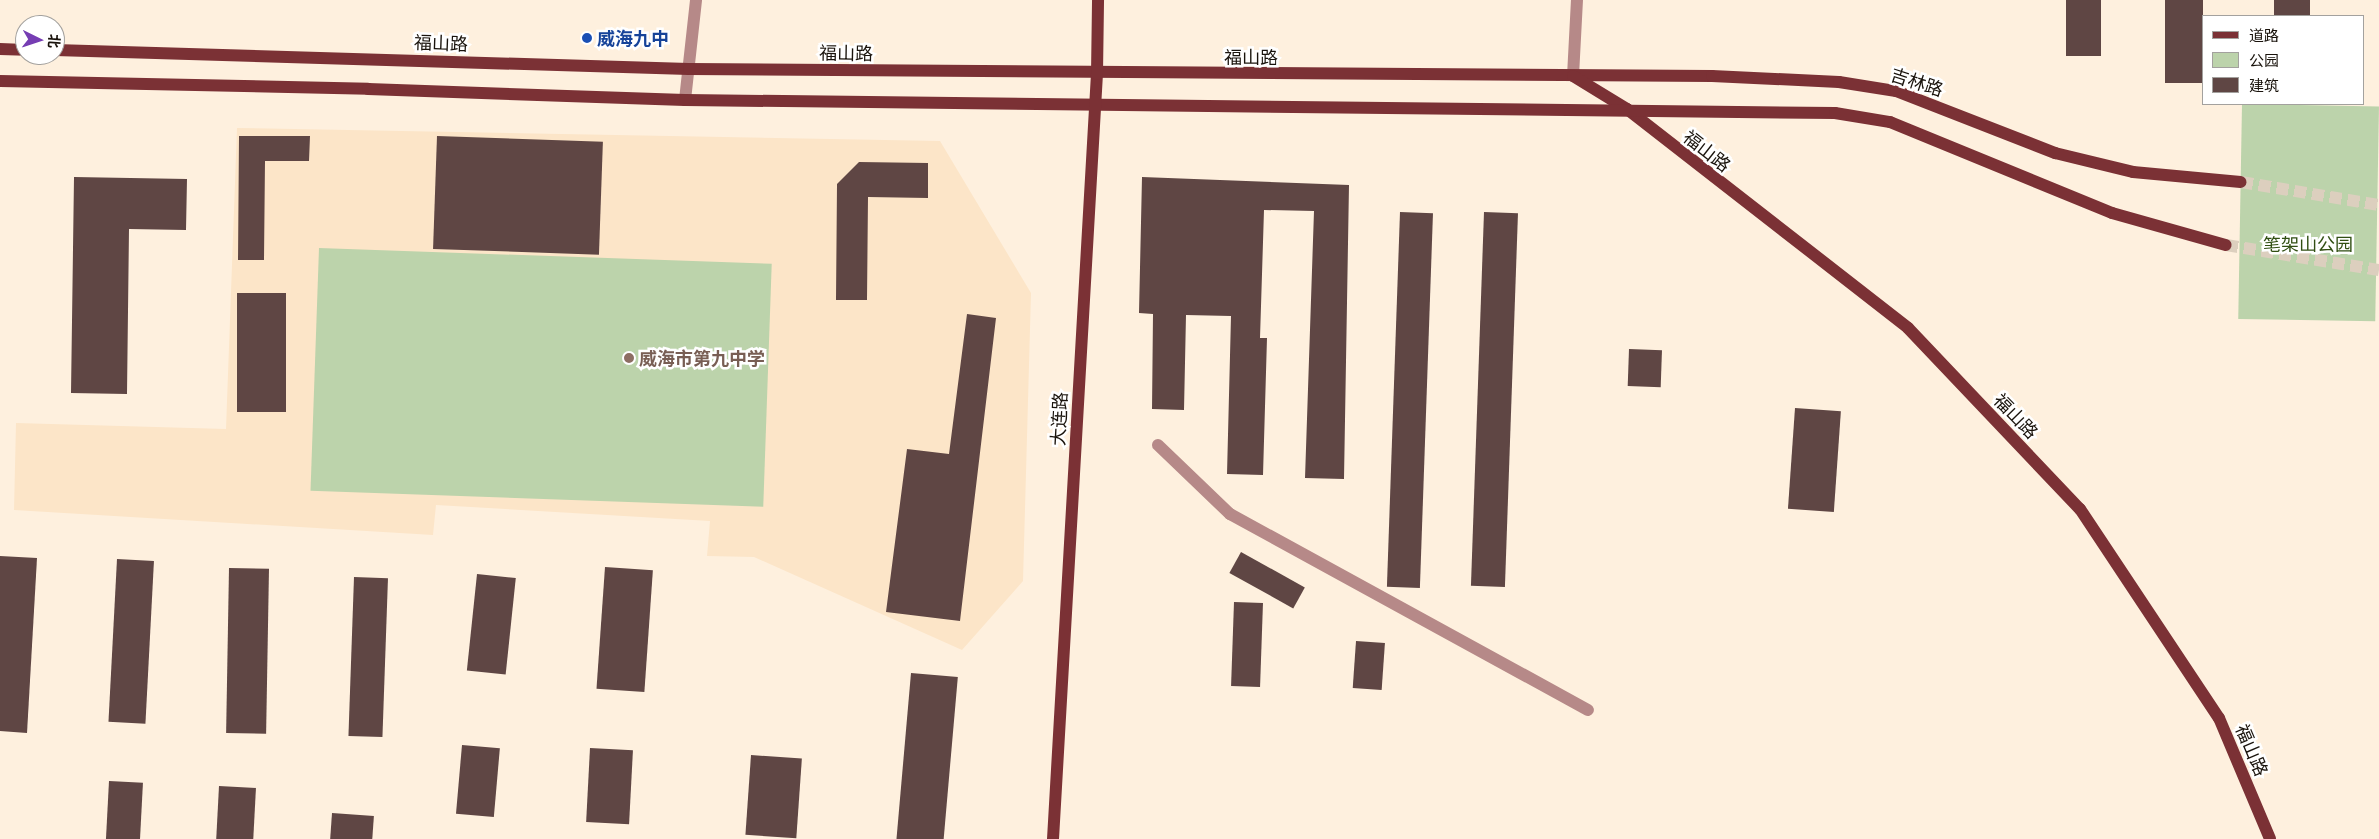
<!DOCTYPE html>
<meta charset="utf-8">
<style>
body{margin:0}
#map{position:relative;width:2379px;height:839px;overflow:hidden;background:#fef0de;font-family:Ubuntu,"Noto Sans SC",sans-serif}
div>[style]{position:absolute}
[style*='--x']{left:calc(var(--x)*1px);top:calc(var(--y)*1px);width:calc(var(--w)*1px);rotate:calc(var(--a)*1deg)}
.built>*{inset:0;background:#fce5c8}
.green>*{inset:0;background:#bcd3ab;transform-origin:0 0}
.building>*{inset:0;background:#5f4644;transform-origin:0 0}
.major-tunnel>*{height:12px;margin-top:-6px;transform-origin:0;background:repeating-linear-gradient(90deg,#dccfbe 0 12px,transparent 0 18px)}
.minor>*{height:12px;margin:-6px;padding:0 6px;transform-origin:6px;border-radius:6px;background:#b68988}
.major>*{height:12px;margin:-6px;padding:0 6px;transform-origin:6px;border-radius:6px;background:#7b3135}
.dots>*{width:14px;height:14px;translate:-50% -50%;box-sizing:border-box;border:2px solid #fff;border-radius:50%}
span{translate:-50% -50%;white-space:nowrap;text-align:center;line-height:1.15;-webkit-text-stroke:5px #fff;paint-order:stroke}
.transit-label{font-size:18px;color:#164399;font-weight:700}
.left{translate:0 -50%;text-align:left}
.street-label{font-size:18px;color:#19130c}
.park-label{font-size:18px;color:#314f13}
.education-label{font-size:18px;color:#785e54;font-weight:700}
.legend{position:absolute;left:2202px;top:15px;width:162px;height:90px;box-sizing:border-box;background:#fff;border:1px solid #a3a19e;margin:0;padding:6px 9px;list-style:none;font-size:15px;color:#19130c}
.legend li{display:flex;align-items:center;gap:10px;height:25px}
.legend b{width:25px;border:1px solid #a3a19e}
.north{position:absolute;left:15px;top:15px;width:50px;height:50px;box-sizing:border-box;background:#fff;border:1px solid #a3a19e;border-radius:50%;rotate:94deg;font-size:14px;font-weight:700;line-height:20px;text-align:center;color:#19130c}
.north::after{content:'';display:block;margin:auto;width:18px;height:22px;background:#763db3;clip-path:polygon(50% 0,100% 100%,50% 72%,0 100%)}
</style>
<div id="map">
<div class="built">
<i style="clip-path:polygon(237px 128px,940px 141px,1031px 293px,1023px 581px,962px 650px,754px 557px,707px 556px,710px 521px,436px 505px,433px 535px,14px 510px,16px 423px,226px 429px)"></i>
</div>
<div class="green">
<i style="left:2242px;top:104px;width:137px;height:215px;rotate:1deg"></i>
<i style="left:319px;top:248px;width:453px;height:243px;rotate:2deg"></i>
</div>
<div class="building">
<i style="left:2066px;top:0;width:35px;height:56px"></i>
<i style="left:2165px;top:0;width:38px;height:83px"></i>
<i style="left:2274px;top:0;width:36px;height:16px"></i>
<i style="clip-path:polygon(239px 136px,310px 136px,309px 161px,265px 161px,264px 260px,238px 260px)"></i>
<i style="left:437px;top:136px;width:166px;height:113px;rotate:2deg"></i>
<i style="clip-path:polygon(859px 162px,928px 163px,928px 198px,868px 197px,867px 300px,836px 300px,837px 184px)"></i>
<i style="clip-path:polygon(74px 177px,187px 179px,186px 230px,129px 229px,127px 394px,71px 393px)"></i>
<i style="clip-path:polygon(1142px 177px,1349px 185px,1344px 479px,1305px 478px,1314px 211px,1264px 210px,1260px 338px,1267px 338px,1263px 475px,1227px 474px,1231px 316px,1186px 315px,1184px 410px,1152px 409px,1153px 314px,1139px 313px)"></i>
<i style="left:1400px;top:212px;width:33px;height:375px;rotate:2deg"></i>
<i style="left:1484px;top:212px;width:34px;height:374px;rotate:2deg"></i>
<i style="left:237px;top:293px;width:49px;height:119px"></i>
<i style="clip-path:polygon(967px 314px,996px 318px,960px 621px,886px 612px,907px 449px,949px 454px)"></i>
<i style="left:1629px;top:349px;width:33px;height:37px;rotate:2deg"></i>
<i style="left:1795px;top:408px;width:46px;height:101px;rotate:4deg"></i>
<i style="left:1241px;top:552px;width:73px;height:24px;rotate:29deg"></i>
<i style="clip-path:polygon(0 556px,37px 558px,27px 733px,0 731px)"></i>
<i style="left:117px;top:559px;width:37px;height:163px;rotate:3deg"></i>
<i style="left:605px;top:567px;width:48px;height:122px;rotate:4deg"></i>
<i style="left:229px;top:568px;width:40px;height:165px;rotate:1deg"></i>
<i style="left:477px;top:574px;width:39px;height:97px;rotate:6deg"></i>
<i style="left:354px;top:577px;width:34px;height:159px;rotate:2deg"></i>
<i style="left:1234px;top:602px;width:29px;height:84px;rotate:2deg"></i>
<i style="left:1356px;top:641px;width:29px;height:47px;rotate:4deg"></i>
<i style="left:911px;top:673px;width:47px;height:167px;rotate:5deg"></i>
<i style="left:462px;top:745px;width:38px;height:69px;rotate:5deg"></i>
<i style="left:590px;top:748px;width:43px;height:74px;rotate:3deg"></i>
<i style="left:751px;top:755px;width:51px;height:80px;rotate:4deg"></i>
<i style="left:109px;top:781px;width:34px;height:58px;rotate:3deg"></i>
<i style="left:219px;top:786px;width:37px;height:53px;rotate:3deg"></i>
<i style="left:332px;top:813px;width:42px;height:26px;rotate:4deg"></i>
</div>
<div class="major-tunnel">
<i style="--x:2241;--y:182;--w:140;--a:9.5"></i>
<i style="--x:2226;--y:245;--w:155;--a:9.3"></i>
</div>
<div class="minor">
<i style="--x:1573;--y:76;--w:76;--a:-87"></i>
<i style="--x:685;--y:100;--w:101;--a:-83.7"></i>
<i style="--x:1158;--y:445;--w:100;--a:43.8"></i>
<i style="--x:1230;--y:514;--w:408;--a:28.7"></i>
</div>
<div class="major">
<i style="--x:0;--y:49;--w:25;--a:2"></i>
<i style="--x:55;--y:50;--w:634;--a:1.72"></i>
<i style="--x:689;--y:69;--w:1023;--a:0.39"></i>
<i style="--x:1712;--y:76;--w:127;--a:2.7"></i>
<i style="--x:1839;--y:82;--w:58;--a:9"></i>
<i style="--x:1896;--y:91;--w:171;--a:21.3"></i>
<i style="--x:2055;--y:153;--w:80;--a:13.7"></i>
<i style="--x:2133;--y:172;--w:108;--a:5.3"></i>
<i style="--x:1573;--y:76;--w:63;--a:31.4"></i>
<i style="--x:1627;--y:109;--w:356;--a:37.9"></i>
<i style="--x:1908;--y:328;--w:250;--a:46.5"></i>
<i style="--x:2080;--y:509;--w:251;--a:56.4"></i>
<i style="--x:2219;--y:718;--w:131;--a:67.1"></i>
<i style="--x:0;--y:81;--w:368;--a:1.2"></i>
<i style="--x:368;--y:89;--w:317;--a:2"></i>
<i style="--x:685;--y:100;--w:1150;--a:0.65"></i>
<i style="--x:1835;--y:113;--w:56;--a:9.3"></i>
<i style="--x:1890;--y:122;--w:240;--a:22.3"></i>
<i style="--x:2112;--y:213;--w:118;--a:15.7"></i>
<i style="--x:1053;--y:839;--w:766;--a:-86.71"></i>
<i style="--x:1097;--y:74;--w:74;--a:-89.2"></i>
</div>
<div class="dots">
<i style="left:587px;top:38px;background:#1a4fb4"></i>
<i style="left:629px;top:358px;background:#8d6e63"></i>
</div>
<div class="transit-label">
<span class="left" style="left:597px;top:38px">威海九中</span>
</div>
<div class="street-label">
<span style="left:441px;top:43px;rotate:2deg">福山路</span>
<span style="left:846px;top:53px;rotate:1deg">福山路</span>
<span style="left:1251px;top:57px">福山路</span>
<span style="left:1917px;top:82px;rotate:18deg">吉林路</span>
<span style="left:1707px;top:151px;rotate:38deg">福山路</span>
<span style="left:2016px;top:416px;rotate:46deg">福山路</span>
<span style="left:1059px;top:419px;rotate:-87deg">大连路</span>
<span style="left:2252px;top:750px;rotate:67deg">福山路</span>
</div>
<div class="park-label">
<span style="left:2308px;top:244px">笔架山公园</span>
</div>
<div class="education-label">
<span class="left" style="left:639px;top:358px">威海市第九中学</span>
</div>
<ul class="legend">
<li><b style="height:6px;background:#7b3135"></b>道路</li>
<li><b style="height:14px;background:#bcd3ab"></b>公园</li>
<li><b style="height:14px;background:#5f4644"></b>建筑</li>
</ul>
<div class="north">北</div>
</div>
